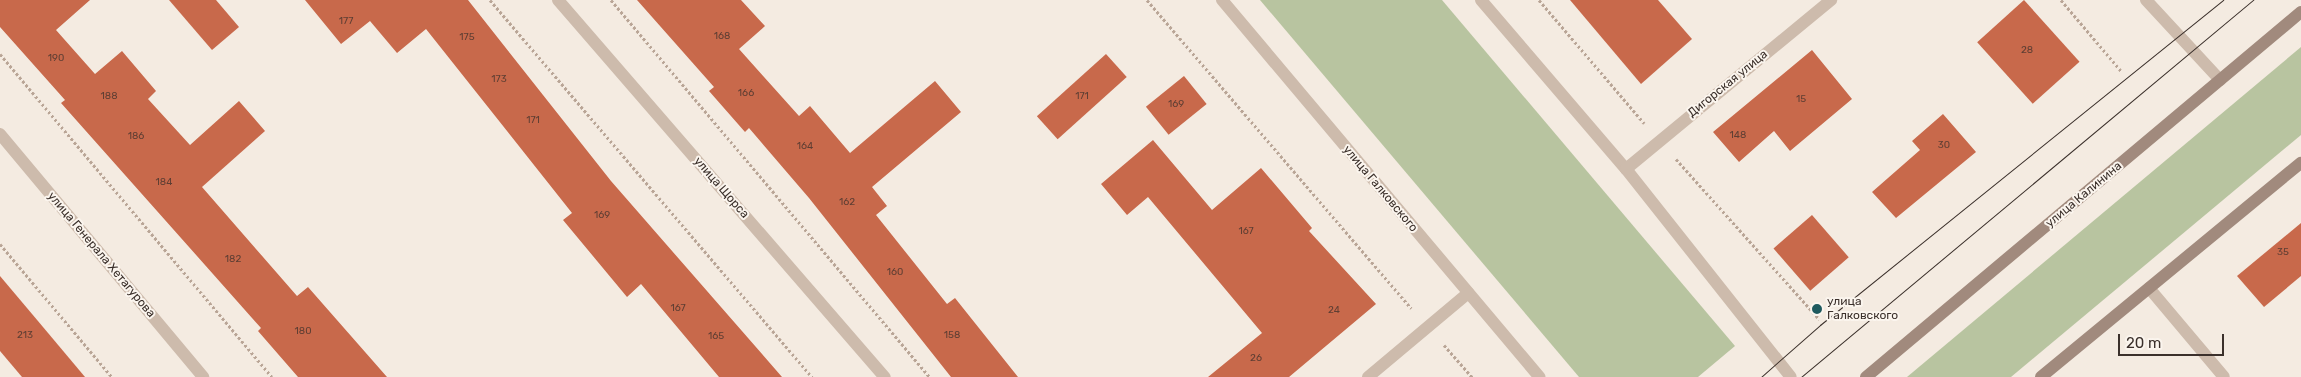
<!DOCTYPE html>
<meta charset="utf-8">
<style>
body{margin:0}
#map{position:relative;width:2301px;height:377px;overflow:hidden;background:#f4ebe1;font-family:Rubik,sans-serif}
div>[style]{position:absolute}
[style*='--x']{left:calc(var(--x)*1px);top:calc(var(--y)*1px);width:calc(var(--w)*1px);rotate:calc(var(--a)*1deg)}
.green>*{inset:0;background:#b8c4a0}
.building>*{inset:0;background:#c8694b;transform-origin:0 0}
.path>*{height:3px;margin-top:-1.5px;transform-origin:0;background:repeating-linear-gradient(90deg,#b9a596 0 2.5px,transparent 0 5px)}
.street>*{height:12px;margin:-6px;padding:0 6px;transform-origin:6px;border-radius:6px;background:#cdbbac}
.secondary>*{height:12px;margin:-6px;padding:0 6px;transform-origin:6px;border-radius:6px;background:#a18a7d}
.tram>*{height:1px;margin:-0.5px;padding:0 0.5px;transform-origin:0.5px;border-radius:0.5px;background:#3b302b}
.dots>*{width:14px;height:14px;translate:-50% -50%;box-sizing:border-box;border:2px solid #fbf5ee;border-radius:50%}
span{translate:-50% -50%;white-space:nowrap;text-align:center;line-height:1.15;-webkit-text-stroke:4px #fbf5ee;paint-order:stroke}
.number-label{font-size:10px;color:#5e3e33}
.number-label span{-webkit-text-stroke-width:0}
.street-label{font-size:12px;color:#3b302b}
.poi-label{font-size:12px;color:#3b302b}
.left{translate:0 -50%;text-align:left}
.scale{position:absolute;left:2118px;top:334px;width:106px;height:22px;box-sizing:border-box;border:2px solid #3b302b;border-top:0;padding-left:6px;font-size:15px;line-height:18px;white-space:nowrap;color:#3b302b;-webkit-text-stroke:4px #fbf5ee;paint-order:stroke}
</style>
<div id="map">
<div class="green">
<i style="clip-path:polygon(1260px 0,1442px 0,1735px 346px,1698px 377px,1579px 377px)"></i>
<i style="clip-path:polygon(2301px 47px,2301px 135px,2011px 377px,1907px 377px)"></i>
</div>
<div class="building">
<i style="clip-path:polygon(0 0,90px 0,56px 30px,95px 74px,122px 51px,156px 91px,148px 99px,190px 145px,239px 101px,265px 131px,202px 187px,297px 296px,308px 287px,387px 377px,298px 377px,258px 331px,261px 328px,61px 103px,65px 100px,0 27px)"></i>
<i style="clip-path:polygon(169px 0,216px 0,239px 27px,212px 50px)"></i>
<i style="clip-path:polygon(305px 0,468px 0,611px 181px,782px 377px,719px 377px,641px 284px,627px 297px,563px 220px,572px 213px,426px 29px,397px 53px,370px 21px,341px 44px)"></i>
<i style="clip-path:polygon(637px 0,741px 0,765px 26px,739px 49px,799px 116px,810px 106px,850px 153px,935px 81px,961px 112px,872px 187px,887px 206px,876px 215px,947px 304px,955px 298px,1018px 377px,951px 377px,809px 198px,749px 128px,745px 132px,709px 91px,714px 87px)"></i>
<i style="clip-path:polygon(1570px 0,1658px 0,1692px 39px,1641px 84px)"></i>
<i style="left:2024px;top:0;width:83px;height:63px;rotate:48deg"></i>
<i style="clip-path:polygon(1812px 50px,1852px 99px,1790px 151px,1774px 131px,1739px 162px,1713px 132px)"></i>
<i style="left:1106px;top:54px;width:31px;height:93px;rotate:48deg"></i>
<i style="left:1184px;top:76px;width:36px;height:49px;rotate:51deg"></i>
<i style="clip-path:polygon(1943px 114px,1976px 152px,1896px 218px,1872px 192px,1920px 150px,1912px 141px)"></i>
<i style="clip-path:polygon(1153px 140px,1212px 210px,1261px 168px,1312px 228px,1309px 231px,1376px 304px,1289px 377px,1208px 377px,1262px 333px,1148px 197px,1127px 215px,1101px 184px)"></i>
<i style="left:1812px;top:215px;width:56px;height:51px;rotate:49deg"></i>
<i style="clip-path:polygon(2301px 223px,2301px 276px,2264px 307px,2237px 276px)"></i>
<i style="clip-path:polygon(0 276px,43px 327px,85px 377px,22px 377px,0 351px)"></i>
</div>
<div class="path">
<i style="--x:490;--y:0;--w:496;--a:49.5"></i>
<i style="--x:611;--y:0;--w:494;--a:49.8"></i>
<i style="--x:1147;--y:0;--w:406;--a:49.4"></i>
<i style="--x:1539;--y:0;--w:162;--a:49.5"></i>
<i style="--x:2061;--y:0;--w:94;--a:49.7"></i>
<i style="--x:0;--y:54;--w:422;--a:49.9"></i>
<i style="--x:1676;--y:159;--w:215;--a:48.2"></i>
<i style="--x:0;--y:244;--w:174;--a:49.9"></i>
<i style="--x:1444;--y:345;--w:43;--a:48.8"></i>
</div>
<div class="street">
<i style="--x:558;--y:0;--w:499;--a:49.1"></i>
<i style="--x:1222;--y:0;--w:493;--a:49.9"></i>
<i style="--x:1481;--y:0;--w:223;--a:49.4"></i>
<i style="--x:1626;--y:169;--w:265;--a:51.6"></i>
<i style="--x:2146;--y:0;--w:109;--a:47.2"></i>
<i style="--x:0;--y:134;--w:317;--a:50.1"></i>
<i style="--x:1626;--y:169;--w:266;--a:-39.5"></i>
<i style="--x:2149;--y:288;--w:116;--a:49.9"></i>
<i style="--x:1368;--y:377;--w:131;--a:-40"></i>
</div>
<div class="secondary">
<i style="--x:1866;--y:377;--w:568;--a:-40"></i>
<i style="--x:2041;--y:377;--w:337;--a:-39.5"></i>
</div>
<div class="tram">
<i style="--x:1761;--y:377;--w:79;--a:-41.4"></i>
<i style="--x:1820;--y:325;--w:518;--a:-38.88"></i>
<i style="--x:1801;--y:377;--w:589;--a:-39.83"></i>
</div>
<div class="dots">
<i style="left:1817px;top:309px;background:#1f5a5e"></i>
</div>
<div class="number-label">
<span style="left:346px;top:22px">177</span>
<span style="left:722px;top:37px">168</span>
<span style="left:467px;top:38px">175</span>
<span style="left:2027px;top:51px">28</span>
<span style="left:56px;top:59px">190</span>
<span style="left:499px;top:80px">173</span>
<span style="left:746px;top:94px">166</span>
<span style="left:109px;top:97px">188</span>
<span style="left:1082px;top:97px">171</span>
<span style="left:1801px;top:100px">15</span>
<span style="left:1176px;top:105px">169</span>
<span style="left:533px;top:121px">171</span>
<span style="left:1738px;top:136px">148</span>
<span style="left:136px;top:137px">186</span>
<span style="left:1944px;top:146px">30</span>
<span style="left:805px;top:147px">164</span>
<span style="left:164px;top:183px">184</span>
<span style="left:847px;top:203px">162</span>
<span style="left:602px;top:216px">169</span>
<span style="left:1246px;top:232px">167</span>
<span style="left:2283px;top:253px">35</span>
<span style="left:233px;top:260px">182</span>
<span style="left:895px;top:273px">160</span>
<span style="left:678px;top:309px">167</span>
<span style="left:1334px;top:311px">24</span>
<span style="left:303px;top:332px">180</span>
<span style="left:25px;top:336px">213</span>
<span style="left:952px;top:336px">158</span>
<span style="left:716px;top:337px">165</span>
<span style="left:1256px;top:359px">26</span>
</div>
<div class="street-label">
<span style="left:1728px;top:84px;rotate:-39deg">Дигорская улица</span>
<span style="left:721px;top:188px;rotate:49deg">улица Щорса</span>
<span style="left:1380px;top:189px;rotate:50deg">улица Галковского</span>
<span style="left:2084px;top:195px;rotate:-40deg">улица Калинина</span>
<span style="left:101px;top:255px;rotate:50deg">улица Генерала Хетагурова</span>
</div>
<div class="poi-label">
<span class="left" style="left:1827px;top:309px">улица<br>Галковского</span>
</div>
<div class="scale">20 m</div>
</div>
